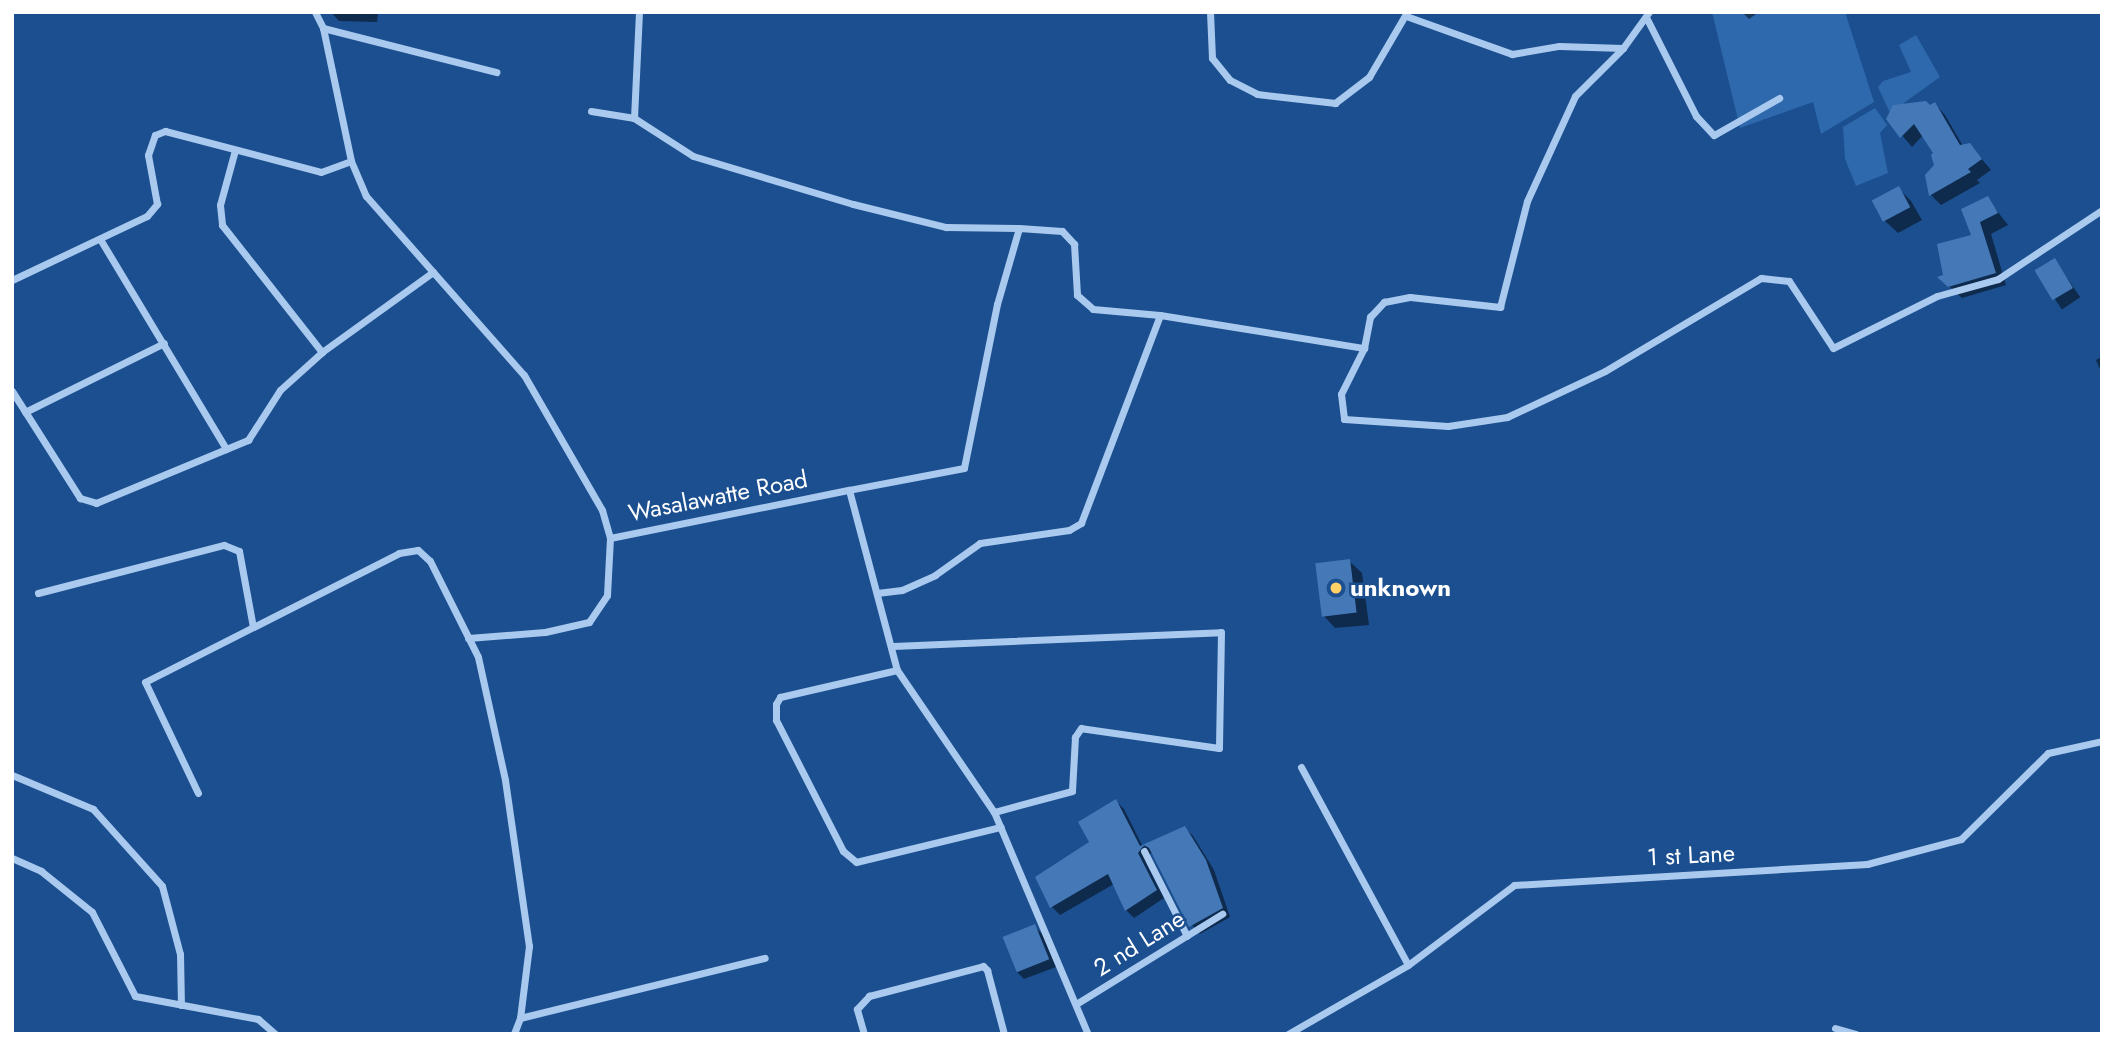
<!DOCTYPE html>
<style>
body{margin:0}
#map{position:relative;width:2114px;height:1046px;overflow:hidden;background:#1b4f8f;font-family:Jost,sans-serif}
div>[style]{position:absolute}
[style*='--x']{left:calc(var(--x)*1px);top:calc(var(--y)*1px);width:calc(var(--w)*1px);rotate:calc(var(--a)*1deg)}
.green>*{inset:0;background:#2e69ad}
.shadow>*{inset:0;background:#0007;transform-origin:0 0}
.building>*{inset:0;background:#4478b7;transform-origin:0 0}
.minor>*{height:7px;margin:-3.5px;padding:0 3.5px;transform-origin:3.5px;border-radius:3.5px;background:#a9c9ee}
.dots>*{width:19px;height:19px;translate:-50% -50%;box-sizing:border-box;border:4px solid #1b4f8f;border-radius:50%}
span{translate:-50% -50%;white-space:nowrap;text-align:center;line-height:1.15;-webkit-text-stroke:5px #1b4f8f;paint-order:stroke}
.street-label{font-size:24px;color:#fff}
.poi-label{font-size:24px;color:#fff;font-weight:700}
.left{translate:0 -50%;text-align:left}
.frame{position:absolute;inset:0;border:14px solid #fff;pointer-events:none}
</style>
<div id="map">
<div class="green">
<i style="clip-path:polygon(1712px 12px,1845px 12px,1874px 102px,1821px 134px,1813px 102px,1740px 128px)"></i>
<i style="clip-path:polygon(1916px 35px,1940px 77px,1890px 113px,1878px 87px,1883px 81px,1911px 72px,1899px 45px)"></i>
<i style="clip-path:polygon(1875px 108px,1887px 125px,1880px 133px,1888px 173px,1856px 186px,1845px 159px,1843px 127px)"></i>
</div>
<div class="shadow">
<i style="clip-path:polygon(331px 12px,378px 12px,377px 22px,339px 21px)"></i>
<i style="clip-path:polygon(1742px 12px,1759px 12px,1749px 19px)"></i>
<i style="clip-path:polygon(1935px 104px,1945px 115px,1963px 146px,1969px 144px,1991px 170px,1977px 180px,1980px 183px,1941px 205px,1931px 195px,1927px 176px,1936px 166px,1935px 154px,1923px 135px,1912px 147px,1888px 119px)"></i>
<i style="clip-path:polygon(1898px 188px,1911px 201px,1922px 220px,1898px 233px,1885px 221px)"></i>
<i style="clip-path:polygon(1987px 198px,2008px 225px,1991px 234px,2006px 285px,1962px 298px,1940px 278px,1945px 276px,1973px 236px)"></i>
<i style="left:2055px;top:260px;width:45px;height:22px;rotate:56deg"></i>
<i style="clip-path:polygon(2102px 357px,2102px 374px,2096px 360px)"></i>
<i style="clip-path:polygon(1349px 561px,1362px 573px,1369px 625px,1335px 628px,1323px 615px)"></i>
<i style="clip-path:polygon(1116px 801px,1124px 809px,1143px 847px,1185px 828px,1193px 836px,1214px 870px,1230px 917px,1200px 934px,1192px 925px,1152px 853px,1147px 855px,1146px 863px,1164px 898px,1134px 918px,1126px 910px,1114px 884px,1060px 915px,1052px 907px)"></i>
<i style="clip-path:polygon(1034px 926px,1043px 935px,1056px 967px,1024px 979px,1016px 971px)"></i>
</div>
<div class="building">
<i style="clip-path:polygon(1926px 101px,1930px 105px,1935px 102px,1960px 145px,1970px 143px,1982px 159px,1968px 169px,1971px 172px,1929px 196px,1925px 175px,1934px 165px,1931px 155px,1933px 153px,1914px 124px,1900px 138px,1886px 119px,1893px 105px)"></i>
<i style="left:1899px;top:186px;width:24px;height:31px;rotate:62deg"></i>
<i style="clip-path:polygon(1988px 196px,1998px 213px,1980px 222px,1996px 273px,1948px 287px,1937px 277px,1943px 275px,1937px 244px,1971px 235px,1961px 209px)"></i>
<i style="left:2055px;top:258px;width:35px;height:24px;rotate:59deg"></i>
<i style="left:1350px;top:559px;width:54px;height:35px;rotate:83deg"></i>
<i style="clip-path:polygon(1116px 799px,1140px 846px,1185px 826px,1206px 860px,1223px 908px,1189px 927px,1149px 848px,1144px 845px,1138px 853px,1157px 890px,1125px 911px,1108px 874px,1050px 908px,1035px 877px,1089px 842px,1078px 822px)"></i>
<i style="left:1035px;top:924px;width:38px;height:35px;rotate:68deg"></i>
</div>
<div class="minor">
<i style="--x:315;--y:12;--w:18;--a:63"></i>
<i style="--x:323;--y:28;--w:136;--a:78.1"></i>
<i style="--x:351;--y:161;--w:38;--a:67"></i>
<i style="--x:366;--y:196;--w:239;--a:48.6"></i>
<i style="--x:524;--y:375;--w:156;--a:60"></i>
<i style="--x:602;--y:510;--w:29;--a:74"></i>
<i style="--x:610;--y:538;--w:244;--a:-11.4"></i>
<i style="--x:849;--y:490;--w:186;--a:75.1"></i>
<i style="--x:897;--y:670;--w:172;--a:55.7"></i>
<i style="--x:994;--y:812;--w:241;--a:67.1"></i>
<i style="--x:1210;--y:12;--w:46;--a:87.5"></i>
<i style="--x:1212;--y:58;--w:28;--a:51"></i>
<i style="--x:1230;--y:80;--w:30;--a:27"></i>
<i style="--x:1257;--y:94;--w:79;--a:6.6"></i>
<i style="--x:1335;--y:103;--w:43;--a:-37.4"></i>
<i style="--x:1369;--y:77;--w:75;--a:-59.7"></i>
<i style="--x:1406;--y:16;--w:113;--a:19.7"></i>
<i style="--x:1512;--y:54;--w:48;--a:-9.7"></i>
<i style="--x:1559;--y:46;--w:64;--a:1.8"></i>
<i style="--x:1623;--y:48;--w:44;--a:-54.2"></i>
<i style="--x:1647;--y:19;--w:109;--a:63.2"></i>
<i style="--x:1696;--y:116;--w:26;--a:47"></i>
<i style="--x:1714;--y:135;--w:75;--a:-29.6"></i>
<i style="--x:323;--y:28;--w:179;--a:14.3"></i>
<i style="--x:591;--y:111;--w:44;--a:9.2"></i>
<i style="--x:634;--y:118;--w:70;--a:32.8"></i>
<i style="--x:693;--y:156;--w:167;--a:16.7"></i>
<i style="--x:853;--y:204;--w:96;--a:13.9"></i>
<i style="--x:946;--y:227;--w:73;--a:0.8"></i>
<i style="--x:1019;--y:228;--w:79;--a:106.1"></i>
<i style="--x:997;--y:304;--w:167;--a:101.4"></i>
<i style="--x:964;--y:468;--w:117;--a:169.2"></i>
<i style="--x:634;--y:118;--w:106;--a:-87.3"></i>
<i style="--x:235;--y:150;--w:57;--a:105.3"></i>
<i style="--x:220;--y:205;--w:20;--a:84"></i>
<i style="--x:222;--y:225;--w:162;--a:51.8"></i>
<i style="--x:1019;--y:228;--w:43;--a:4"></i>
<i style="--x:1062;--y:231;--w:18;--a:47"></i>
<i style="--x:1074;--y:244;--w:51;--a:86.6"></i>
<i style="--x:1077;--y:295;--w:21;--a:41"></i>
<i style="--x:1093;--y:309;--w:67;--a:5.1"></i>
<i style="--x:1160;--y:315;--w:207;--a:9.2"></i>
<i style="--x:1364;--y:348;--w:51;--a:116.6"></i>
<i style="--x:1341;--y:394;--w:25;--a:83"></i>
<i style="--x:1344;--y:419;--w:104;--a:3.9"></i>
<i style="--x:1448;--y:426;--w:60;--a:-8.7"></i>
<i style="--x:1507;--y:417;--w:108;--a:-25.1"></i>
<i style="--x:1605;--y:371;--w:182;--a:-30.8"></i>
<i style="--x:1761;--y:278;--w:28;--a:6"></i>
<i style="--x:1789;--y:281;--w:80;--a:56.7"></i>
<i style="--x:1833;--y:348;--w:116;--a:-26.6"></i>
<i style="--x:1937;--y:296;--w:63;--a:-15.6"></i>
<i style="--x:1998;--y:279;--w:125;--a:-33.6"></i>
<i style="--x:100;--y:239;--w:245;--a:59"></i>
<i style="--x:12;--y:280;--w:149;--a:-25.4"></i>
<i style="--x:147;--y:216;--w:16;--a:-50"></i>
<i style="--x:157;--y:204;--w:50;--a:-100.4"></i>
<i style="--x:148;--y:155;--w:21;--a:-71"></i>
<i style="--x:155;--y:135;--w:11;--a:-22"></i>
<i style="--x:165;--y:131;--w:161;--a:14.7"></i>
<i style="--x:321;--y:172;--w:32;--a:-20"></i>
<i style="--x:1364;--y:348;--w:32;--a:-79"></i>
<i style="--x:1370;--y:317;--w:21;--a:-47"></i>
<i style="--x:1384;--y:302;--w:26;--a:-11"></i>
<i style="--x:1410;--y:297;--w:91;--a:6.3"></i>
<i style="--x:1500;--y:307;--w:109;--a:-75.7"></i>
<i style="--x:1527;--y:201;--w:115;--a:-65.4"></i>
<i style="--x:1575;--y:96;--w:68;--a:-45"></i>
<i style="--x:12;--y:391;--w:127;--a:57.6"></i>
<i style="--x:80;--y:498;--w:17;--a:17"></i>
<i style="--x:96;--y:503;--w:165;--a:-22.5"></i>
<i style="--x:248;--y:440;--w:59;--a:-57.4"></i>
<i style="--x:280;--y:390;--w:57;--a:-42.1"></i>
<i style="--x:322;--y:352;--w:137;--a:-35.8"></i>
<i style="--x:25;--y:412;--w:155;--a:-26.4"></i>
<i style="--x:38;--y:593;--w:192;--a:-14.5"></i>
<i style="--x:224;--y:545;--w:16;--a:22"></i>
<i style="--x:239;--y:551;--w:77;--a:79.6"></i>
<i style="--x:877;--y:593;--w:25;--a:-7"></i>
<i style="--x:902;--y:590;--w:36;--a:-24"></i>
<i style="--x:935;--y:575;--w:55;--a:-35.4"></i>
<i style="--x:980;--y:543;--w:90;--a:-8.3"></i>
<i style="--x:1069;--y:530;--w:14;--a:-30"></i>
<i style="--x:1081;--y:523;--w:222;--a:-69.2"></i>
<i style="--x:468;--y:638;--w:77;--a:-4.5"></i>
<i style="--x:545;--y:632;--w:45;--a:-12.8"></i>
<i style="--x:589;--y:622;--w:32;--a:-56"></i>
<i style="--x:607;--y:595;--w:57;--a:-87"></i>
<i style="--x:893;--y:646;--w:328;--a:-2.4"></i>
<i style="--x:1221;--y:632;--w:116;--a:91"></i>
<i style="--x:1219;--y:748;--w:139;--a:-171.8"></i>
<i style="--x:1081;--y:728;--w:11;--a:124"></i>
<i style="--x:1075;--y:737;--w:54;--a:93.2"></i>
<i style="--x:1072;--y:791;--w:81;--a:164.9"></i>
<i style="--x:897;--y:670;--w:120;--a:167"></i>
<i style="--x:780;--y:697;--w:8;--a:120"></i>
<i style="--x:776;--y:704;--w:16;--a:90"></i>
<i style="--x:776;--y:720;--w:147;--a:62.9"></i>
<i style="--x:843;--y:851;--w:17;--a:40"></i>
<i style="--x:856;--y:862;--w:149;--a:-13.6"></i>
<i style="--x:1301;--y:767;--w:225;--a:61.6"></i>
<i style="--x:12;--y:775;--w:88;--a:22.8"></i>
<i style="--x:93;--y:809;--w:103;--a:48.1"></i>
<i style="--x:162;--y:886;--w:70;--a:75.2"></i>
<i style="--x:180;--y:954;--w:51;--a:88.9"></i>
<i style="--x:198;--y:793;--w:123;--a:-115.5"></i>
<i style="--x:145;--y:682;--w:285;--a:-26.9"></i>
<i style="--x:399;--y:553;--w:19;--a:-9"></i>
<i style="--x:418;--y:550;--w:16;--a:43"></i>
<i style="--x:430;--y:561;--w:107;--a:63.4"></i>
<i style="--x:478;--y:657;--w:126;--a:77.6"></i>
<i style="--x:505;--y:780;--w:168;--a:81.8"></i>
<i style="--x:529;--y:946;--w:73;--a:97.1"></i>
<i style="--x:520;--y:1018;--w:17;--a:111"></i>
<i style="--x:1144;--y:851;--w:95;--a:63.2"></i>
<i style="--x:12;--y:858;--w:32;--a:24"></i>
<i style="--x:41;--y:871;--w:65;--a:38.8"></i>
<i style="--x:92;--y:912;--w:94;--a:62.9"></i>
<i style="--x:135;--y:996;--w:125;--a:10.6"></i>
<i style="--x:258;--y:1019;--w:23;--a:41"></i>
<i style="--x:1076;--y:1004;--w:172;--a:-31.7"></i>
<i style="--x:520;--y:1018;--w:252;--a:-13.8"></i>
<i style="--x:1835;--y:1028;--w:22;--a:16"></i>
<i style="--x:864;--y:1034;--w:26;--a:-106"></i>
<i style="--x:857;--y:1009;--w:18;--a:-47"></i>
<i style="--x:869;--y:996;--w:118;--a:-14.7"></i>
<i style="--x:983;--y:966;--w:6;--a:45"></i>
<i style="--x:987;--y:970;--w:66;--a:75.1"></i>
<i style="--x:1288;--y:1034;--w:138;--a:-29.9"></i>
<i style="--x:1408;--y:965;--w:133;--a:-37"></i>
<i style="--x:1514;--y:885;--w:354;--a:-3.4"></i>
<i style="--x:1867;--y:864;--w:97;--a:-14.9"></i>
<i style="--x:1961;--y:839;--w:122;--a:-44.7"></i>
<i style="--x:2048;--y:753;--w:55;--a:-12.5"></i>
</div>
<div class="dots">
<i style="left:1336px;top:588px;background:#ffd166"></i>
</div>
<div class="street-label">
<span style="left:718px;top:496px;rotate:-11deg">Wasalawatte Road</span>
<span style="left:1691px;top:855px;rotate:-3deg">1 st Lane</span>
<span style="left:1139px;top:943px;rotate:-32deg">2 nd Lane</span>
</div>
<div class="poi-label">
<span class="left" style="left:1350px;top:588px">unknown</span>
</div>
<div class="frame"></div>
</div>
